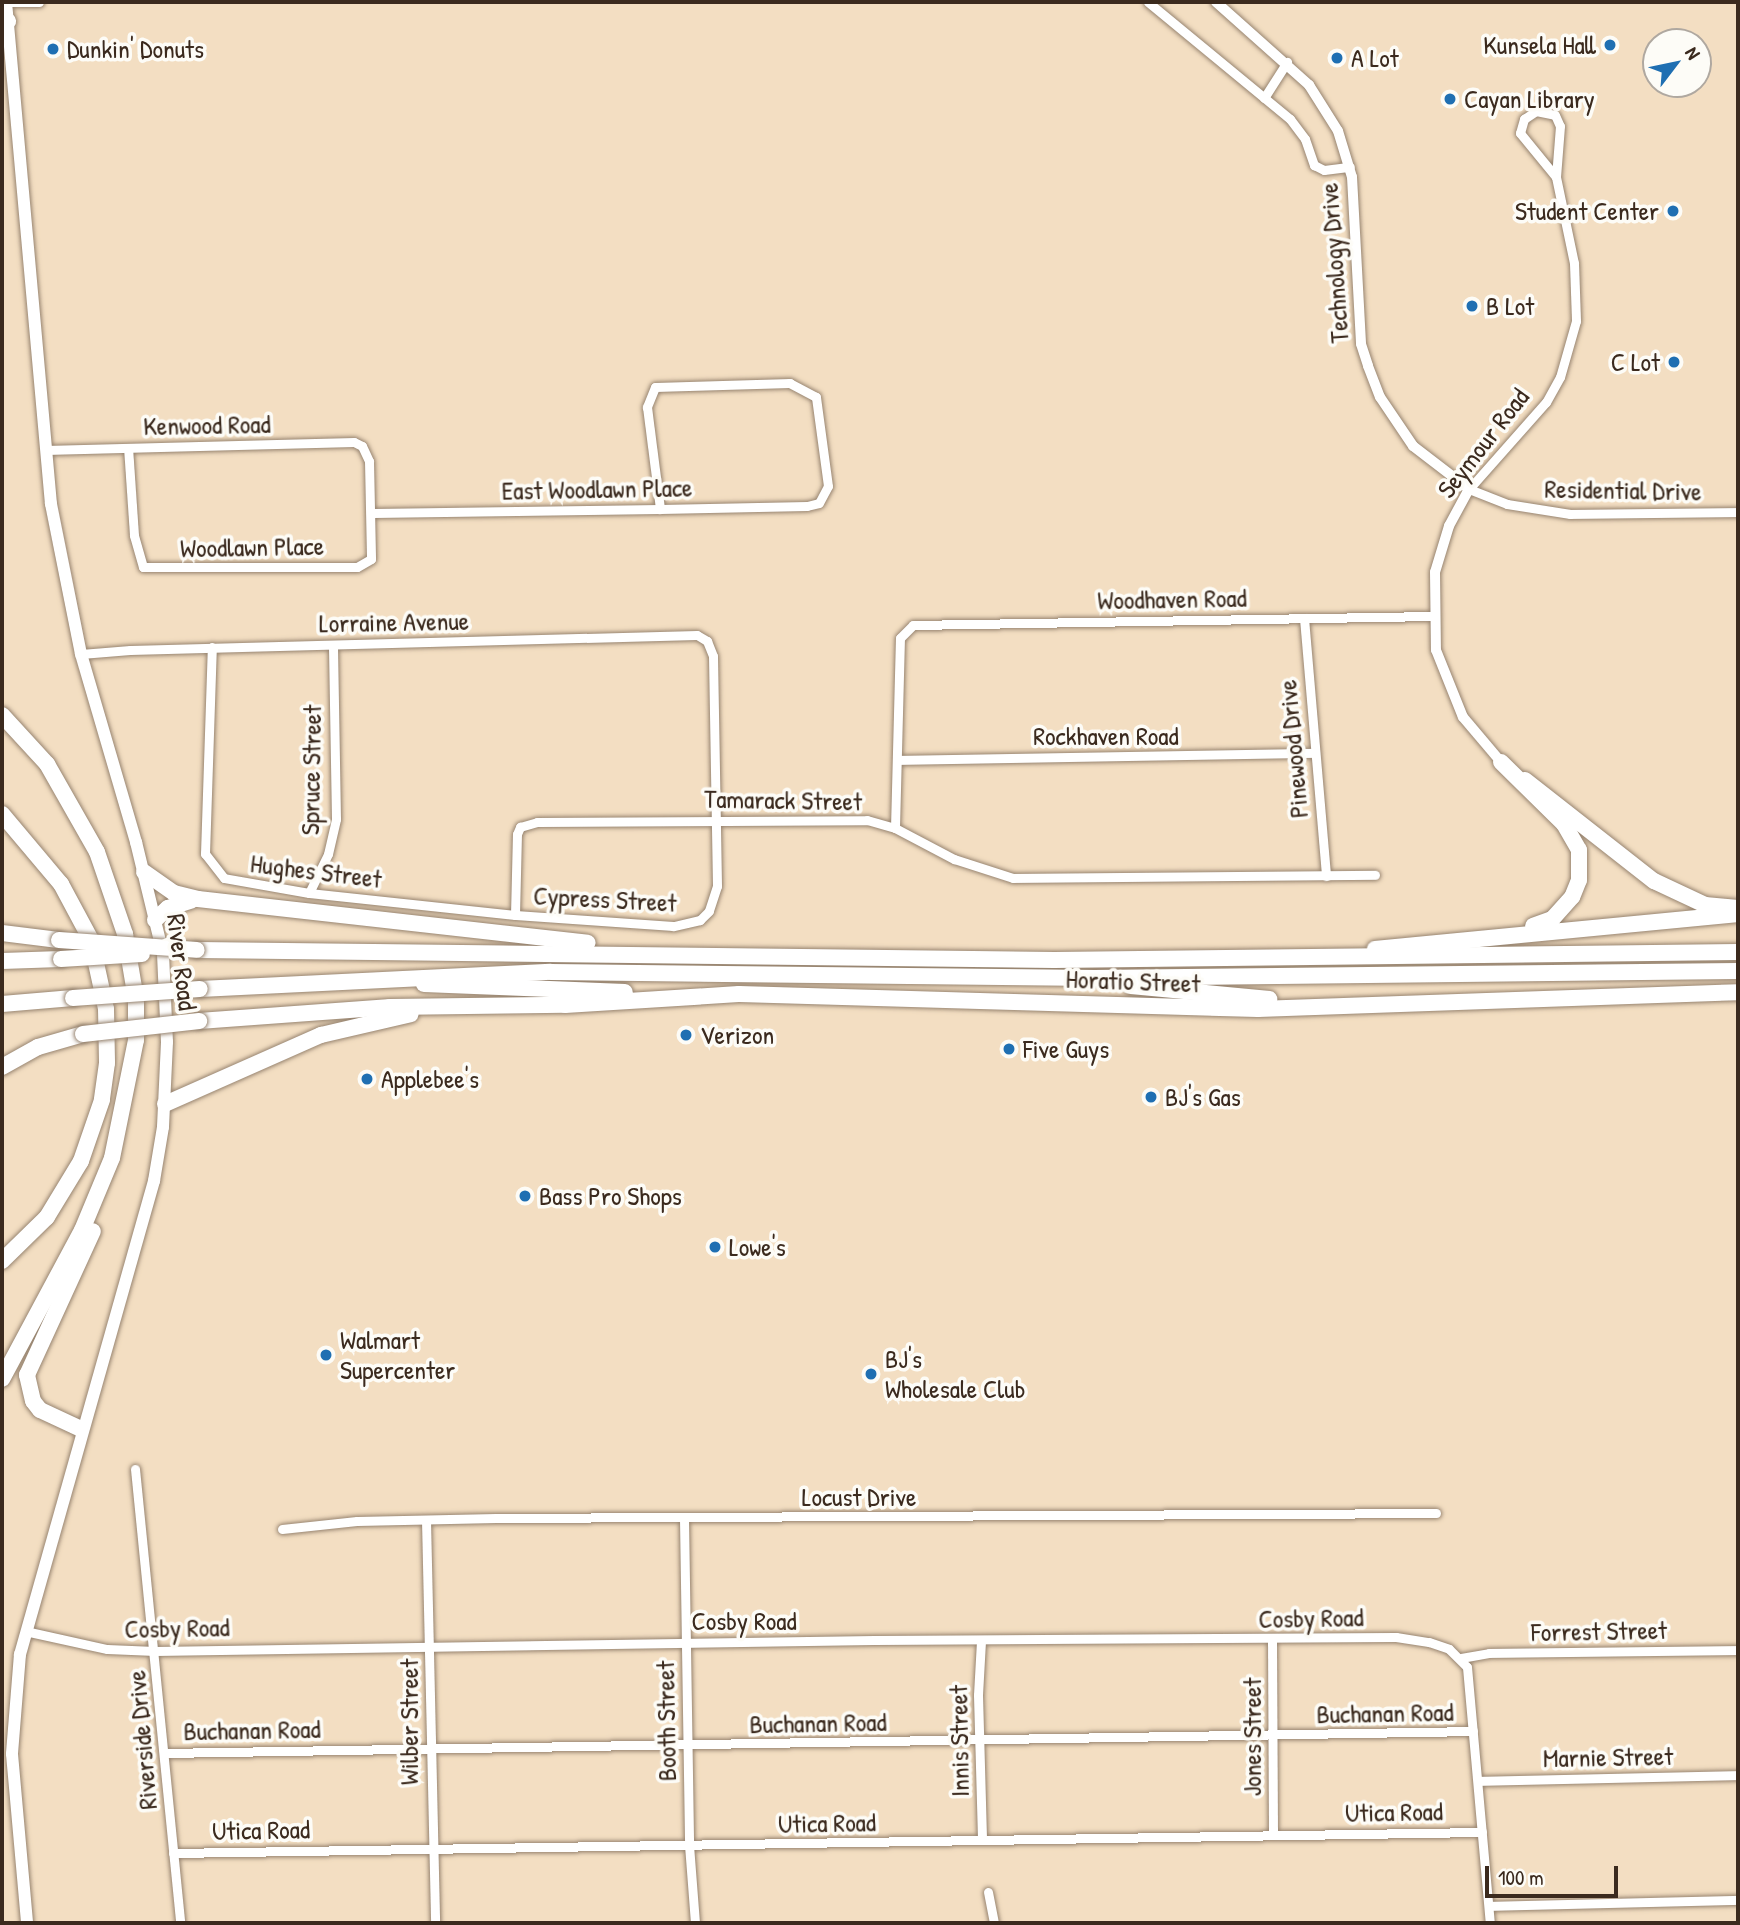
<!DOCTYPE html>
<style>
body{margin:0}
#map{position:relative;width:1740px;height:1925px;overflow:hidden;background:#f3dec2;font-family:"Patrick Hand",sans-serif}
div>[style]{position:absolute}
[style*='--x']{left:calc(var(--x)*1px);top:calc(var(--y)*1px);width:calc(var(--w)*1px);rotate:calc(var(--a)*1deg)}
.roads{filter:drop-shadow(0 0 2px #978470) drop-shadow(0 0 2px #978470)}
.minor>*{height:9px;margin:-4.5px;padding:0 4.5px;transform-origin:4.5px;border-radius:4.5px;background:#fff}
.tertiary>*{height:10px;margin:-5px;padding:0 5px;transform-origin:5px;border-radius:5px;background:#fff}
.secondary>*{height:12px;margin:-6px;padding:0 6px;transform-origin:6px;border-radius:6px;background:#fff}
.trunk>*{height:16px;margin:-8px;padding:0 8px;transform-origin:8px;border-radius:8px;background:#fff}
.motorway>*{height:16px;margin:-8px;padding:0 8px;transform-origin:8px;border-radius:8px;background:#fff}
.bridges{filter:drop-shadow(0 0 2px #978470) drop-shadow(0 0 2px #978470)}
.motorway-bridge>*{height:16px;margin:-8px;padding:0 8px;transform-origin:8px;border-radius:8px;background:#fff}
.dots>*{width:19px;height:19px;translate:-50% -50%;box-sizing:border-box;border:4px solid #fdfcf7;border-radius:50%}
span{translate:-50% -50%;white-space:nowrap;text-align:center;line-height:1.15;-webkit-text-stroke:7px #fdfcf7;paint-order:stroke}
.poi-label{font-size:26px;color:#3b2a1e}
.right{translate:-100% -50%;text-align:right}
.left{translate:0 -50%;text-align:left}
.street-label{font-size:26px;color:#3b2a1e}
.frame{position:absolute;inset:0;border:4px solid #3b2a1e;pointer-events:none}
.north{position:absolute;left:1642px;top:28px;width:70px;height:70px;box-sizing:border-box;background:#fdfcf7;border:2px solid #afa8a0;border-radius:50%;rotate:58deg;font-size:19px;font-weight:700;line-height:28px;text-align:center;color:#3b2a1e}
.north::after{content:'';display:block;margin:auto;width:24px;height:32px;background:#1f6fb2;clip-path:polygon(50% 0,100% 100%,50% 72%,0 100%)}
.scale{position:absolute;left:1485px;top:1866px;width:133px;height:32px;box-sizing:border-box;border:4px solid #3b2a1e;border-top:0;padding-left:9px;font-size:21px;line-height:24px;white-space:nowrap;color:#3b2a1e;-webkit-text-stroke:5px #fdfcf7;paint-order:stroke}
</style>
<div id="map">
<div class="roads">
<div class="minor">
<i style="--x:6;--y:2;--w:33;--a:0"></i>
<i style="--x:1148;--y:2;--w:184;--a:39.5"></i>
<i style="--x:1290;--y:119;--w:25;--a:53"></i>
<i style="--x:1305;--y:139;--w:28;--a:71"></i>
<i style="--x:1314;--y:165;--w:11;--a:27"></i>
<i style="--x:1324;--y:170;--w:26;--a:-7"></i>
<i style="--x:1264;--y:98;--w:43;--a:-57.4"></i>
<i style="--x:1556;--y:177;--w:57;--a:-129.3"></i>
<i style="--x:1520;--y:133;--w:15;--a:-74"></i>
<i style="--x:1524;--y:119;--w:14;--a:-34"></i>
<i style="--x:1536;--y:111;--w:19;--a:12"></i>
<i style="--x:1555;--y:115;--w:12;--a:66"></i>
<i style="--x:1560;--y:126;--w:51;--a:94.5"></i>
<i style="--x:1556;--y:177;--w:88;--a:78.2"></i>
<i style="--x:1574;--y:263;--w:58;--a:88"></i>
<i style="--x:1576;--y:321;--w:58;--a:105.9"></i>
<i style="--x:1560;--y:377;--w:29;--a:119"></i>
<i style="--x:1546;--y:402;--w:116;--a:131.5"></i>
<i style="--x:1469;--y:489;--w:41;--a:21.5"></i>
<i style="--x:1507;--y:504;--w:64;--a:9"></i>
<i style="--x:1570;--y:514;--w:168;--a:-0.7"></i>
<i style="--x:45;--y:450;--w:309;--a:-1.5"></i>
<i style="--x:354;--y:442;--w:9;--a:27"></i>
<i style="--x:362;--y:446;--w:17;--a:65"></i>
<i style="--x:369;--y:461;--w:98;--a:88.8"></i>
<i style="--x:371;--y:559;--w:16;--a:150"></i>
<i style="--x:357;--y:567;--w:214;--a:180"></i>
<i style="--x:143;--y:567;--w:33;--a:-106"></i>
<i style="--x:134;--y:535;--w:87;--a:-93.9"></i>
<i style="--x:373;--y:513;--w:287;--a:-0.8"></i>
<i style="--x:660;--y:509;--w:147;--a:-1.2"></i>
<i style="--x:807;--y:506;--w:12;--a:-14"></i>
<i style="--x:819;--y:503;--w:19;--a:-62"></i>
<i style="--x:828;--y:486;--w:90;--a:-97.7"></i>
<i style="--x:816;--y:397;--w:30;--a:-152"></i>
<i style="--x:790;--y:383;--w:135;--a:178.3"></i>
<i style="--x:655;--y:387;--w:22;--a:112"></i>
<i style="--x:647;--y:407;--w:103;--a:82.7"></i>
<i style="--x:1304;--y:618;--w:259;--a:85.1"></i>
<i style="--x:81;--y:654;--w:49;--a:-4.7"></i>
<i style="--x:130;--y:650;--w:567;--a:-1.52"></i>
<i style="--x:697;--y:635;--w:12;--a:31"></i>
<i style="--x:707;--y:641;--w:16;--a:68"></i>
<i style="--x:713;--y:656;--w:230;--a:89"></i>
<i style="--x:717;--y:886;--w:26;--a:108"></i>
<i style="--x:709;--y:911;--w:13;--a:135"></i>
<i style="--x:700;--y:920;--w:28;--a:167"></i>
<i style="--x:673;--y:926;--w:158;--a:-176"></i>
<i style="--x:515;--y:915;--w:207;--a:-173.9"></i>
<i style="--x:309;--y:893;--w:86;--a:-170"></i>
<i style="--x:224;--y:878;--w:31;--a:-128"></i>
<i style="--x:205;--y:854;--w:207;--a:-88.1"></i>
<i style="--x:898;--y:760;--w:416;--a:-1"></i>
<i style="--x:895;--y:828;--w:190;--a:-88.5"></i>
<i style="--x:900;--y:638;--w:18;--a:-45"></i>
<i style="--x:913;--y:625;--w:519;--a:-0.99"></i>
<i style="--x:309;--y:893;--w:43;--a:-64"></i>
<i style="--x:328;--y:854;--w:36;--a:-77"></i>
<i style="--x:336;--y:819;--w:174;--a:-91"></i>
<i style="--x:515;--y:915;--w:81;--a:-88.6"></i>
<i style="--x:517;--y:834;--w:8;--a:-67"></i>
<i style="--x:520;--y:827;--w:18;--a:-16"></i>
<i style="--x:537;--y:822;--w:330;--a:-0.3"></i>
<i style="--x:867;--y:820;--w:29;--a:16"></i>
<i style="--x:895;--y:828;--w:67;--a:27.7"></i>
<i style="--x:954;--y:859;--w:62;--a:17.9"></i>
<i style="--x:1013;--y:878;--w:362;--a:-0.5"></i>
<i style="--x:135;--y:1469;--w:456;--a:84.3"></i>
<i style="--x:684;--y:1519;--w:326;--a:89.1"></i>
<i style="--x:689;--y:1845;--w:78;--a:85.6"></i>
<i style="--x:426;--y:1520;--w:403;--a:88.7"></i>
<i style="--x:282;--y:1529;--w:75;--a:-6.1"></i>
<i style="--x:357;--y:1521;--w:139;--a:-1.2"></i>
<i style="--x:496;--y:1518;--w:940;--a:-0.3"></i>
<i style="--x:25;--y:1631;--w:84;--a:12.4"></i>
<i style="--x:107;--y:1649;--w:48;--a:2.4"></i>
<i style="--x:155;--y:1651;--w:719;--a:-0.88"></i>
<i style="--x:874;--y:1640;--w:522;--a:-0.33"></i>
<i style="--x:1396;--y:1637;--w:33;--a:9"></i>
<i style="--x:1429;--y:1642;--w:21;--a:19"></i>
<i style="--x:1449;--y:1649;--w:25;--a:45"></i>
<i style="--x:1467;--y:1667;--w:257;--a:84.9"></i>
<i style="--x:1272;--y:1639;--w:196;--a:89.7"></i>
<i style="--x:981;--y:1641;--w:54;--a:93.2"></i>
<i style="--x:978;--y:1695;--w:145;--a:88.4"></i>
<i style="--x:1461;--y:1658;--w:28;--a:-10"></i>
<i style="--x:1489;--y:1653;--w:249;--a:-0.7"></i>
<i style="--x:164;--y:1753;--w:1309;--a:-0.96"></i>
<i style="--x:1478;--y:1781;--w:260;--a:-1.3"></i>
<i style="--x:173;--y:1853;--w:1309;--a:-0.92"></i>
<i style="--x:988;--y:1892;--w:32;--a:79"></i>
<i style="--x:1489;--y:1906;--w:249;--a:-1.4"></i>
</div>
<div class="tertiary">
<i style="--x:1216;--y:2;--w:125;--a:41.7"></i>
<i style="--x:1309;--y:85;--w:54;--a:57.8"></i>
<i style="--x:1338;--y:131;--w:48;--a:73.1"></i>
<i style="--x:1352;--y:177;--w:167;--a:86.9"></i>
<i style="--x:1361;--y:344;--w:23;--a:72"></i>
<i style="--x:1368;--y:366;--w:33;--a:69"></i>
<i style="--x:1380;--y:397;--w:59;--a:56"></i>
<i style="--x:1413;--y:446;--w:71;--a:37.5"></i>
<i style="--x:1469;--y:489;--w:42;--a:118.4"></i>
<i style="--x:1449;--y:526;--w:48;--a:106.9"></i>
<i style="--x:1435;--y:572;--w:78;--a:89.3"></i>
<i style="--x:1436;--y:650;--w:72;--a:68.1"></i>
<i style="--x:1463;--y:717;--w:59;--a:49.8"></i>
</div>
<div class="secondary">
<i style="--x:6;--y:2;--w:504;--a:84.88"></i>
<i style="--x:51;--y:504;--w:153;--a:78.7"></i>
<i style="--x:81;--y:654;--w:196;--a:73.7"></i>
<i style="--x:136;--y:842;--w:115;--a:76.4"></i>
<i style="--x:163;--y:954;--w:88;--a:87.4"></i>
<i style="--x:167;--y:1042;--w:85;--a:92.7"></i>
<i style="--x:163;--y:1127;--w:55;--a:99.5"></i>
<i style="--x:154;--y:1181;--w:492;--a:105.8"></i>
<i style="--x:20;--y:1654;--w:100;--a:94.6"></i>
<i style="--x:12;--y:1754;--w:170;--a:84.9"></i>
</div>
<div class="trunk">
<i style="--x:1525;--y:780;--w:164;--a:38.1"></i>
<i style="--x:1654;--y:881;--w:56;--a:25.2"></i>
<i style="--x:1705;--y:905;--w:33;--a:5"></i>
</div>
<div class="motorway">
<i style="--x:2;--y:16;--w:8;--a:40"></i>
<i style="--x:2;--y:715;--w:67;--a:47.4"></i>
<i style="--x:47;--y:764;--w:101;--a:60.4"></i>
<i style="--x:97;--y:852;--w:87;--a:71.1"></i>
<i style="--x:125;--y:934;--w:66;--a:80.4"></i>
<i style="--x:136;--y:999;--w:41;--a:90"></i>
<i style="--x:136;--y:1040;--w:120;--a:101.5"></i>
<i style="--x:112;--y:1158;--w:78;--a:112.6"></i>
<i style="--x:82;--y:1230;--w:169;--a:118.2"></i>
<i style="--x:1501;--y:762;--w:88;--a:44.5"></i>
<i style="--x:1564;--y:824;--w:30;--a:60"></i>
<i style="--x:1579;--y:850;--w:30;--a:90"></i>
<i style="--x:1579;--y:880;--w:18;--a:112"></i>
<i style="--x:1572;--y:897;--w:30;--a:132"></i>
<i style="--x:1552;--y:919;--w:20;--a:160"></i>
<i style="--x:2;--y:814;--w:92;--a:49.9"></i>
<i style="--x:61;--y:884;--w:64;--a:61.8"></i>
<i style="--x:91;--y:940;--w:71;--a:77.7"></i>
<i style="--x:106;--y:1009;--w:54;--a:88.9"></i>
<i style="--x:107;--y:1063;--w:37;--a:98"></i>
<i style="--x:102;--y:1100;--w:65;--a:109"></i>
<i style="--x:81;--y:1161;--w:66;--a:121.3"></i>
<i style="--x:47;--y:1217;--w:63;--a:135.6"></i>
<i style="--x:144;--y:872;--w:37;--a:35"></i>
<i style="--x:174;--y:893;--w:25;--a:14"></i>
<i style="--x:198;--y:899;--w:392;--a:6.4"></i>
<i style="--x:155;--y:920;--w:18;--a:-43"></i>
<i style="--x:168;--y:908;--w:25;--a:-18"></i>
<i style="--x:2;--y:933;--w:57;--a:7"></i>
<i style="--x:1375;--y:949;--w:365;--a:-5.5"></i>
<i style="--x:197;--y:950;--w:857;--a:0.67"></i>
<i style="--x:1054;--y:960;--w:684;--a:-0.67"></i>
<i style="--x:2;--y:961;--w:59;--a:-1.9"></i>
<i style="--x:424;--y:984;--w:201;--a:2.3"></i>
<i style="--x:1131;--y:986;--w:139;--a:5.4"></i>
<i style="--x:200;--y:989;--w:351;--a:-2.8"></i>
<i style="--x:551;--y:972;--w:543;--a:0.63"></i>
<i style="--x:1094;--y:978;--w:644;--a:-0.62"></i>
<i style="--x:2;--y:1004;--w:71;--a:-4.8"></i>
<i style="--x:199;--y:1021;--w:192;--a:-4.2"></i>
<i style="--x:390;--y:1007;--w:175;--a:-0.7"></i>
<i style="--x:565;--y:1005;--w:174;--a:-3.6"></i>
<i style="--x:739;--y:994;--w:519;--a:1.66"></i>
<i style="--x:1258;--y:1009;--w:480;--a:-2"></i>
<i style="--x:2;--y:1067;--w:41;--a:-29.1"></i>
<i style="--x:38;--y:1047;--w:47;--a:-16.1"></i>
<i style="--x:165;--y:1104;--w:171;--a:-23.9"></i>
<i style="--x:321;--y:1035;--w:92;--a:-13.1"></i>
<i style="--x:81;--y:1429;--w:45;--a:-155.1"></i>
<i style="--x:40;--y:1410;--w:11;--a:-128"></i>
<i style="--x:33;--y:1401;--w:27;--a:-103"></i>
<i style="--x:27;--y:1375;--w:158;--a:-65.4"></i>
</div>
</div>
<div class="bridges">
<div class="motorway-bridge">
<i style="--x:59;--y:940;--w:138;--a:4.1"></i>
<i style="--x:61;--y:959;--w:81;--a:-3.5"></i>
<i style="--x:73;--y:998;--w:127;--a:-4.1"></i>
<i style="--x:83;--y:1034;--w:117;--a:-6.4"></i>
</div>
</div>
<div class="dots">
<i style="left:1610px;top:45px;background:#1f6fb2"></i>
<i style="left:53px;top:49px;background:#1f6fb2"></i>
<i style="left:1337px;top:58px;background:#1f6fb2"></i>
<i style="left:1450px;top:99px;background:#1f6fb2"></i>
<i style="left:1673px;top:211px;background:#1f6fb2"></i>
<i style="left:1472px;top:306px;background:#1f6fb2"></i>
<i style="left:1674px;top:362px;background:#1f6fb2"></i>
<i style="left:686px;top:1035px;background:#1f6fb2"></i>
<i style="left:1009px;top:1049px;background:#1f6fb2"></i>
<i style="left:367px;top:1079px;background:#1f6fb2"></i>
<i style="left:1151px;top:1097px;background:#1f6fb2"></i>
<i style="left:525px;top:1196px;background:#1f6fb2"></i>
<i style="left:715px;top:1247px;background:#1f6fb2"></i>
<i style="left:326px;top:1355px;background:#1f6fb2"></i>
<i style="left:871px;top:1374px;background:#1f6fb2"></i>
</div>
<div class="poi-label">
<span class="right" style="left:1596px;top:45px">Kunsela Hall</span>
<span class="left" style="left:67px;top:49px">Dunkin' Donuts</span>
<span class="left" style="left:1351px;top:58px">A Lot</span>
<span class="left" style="left:1464px;top:99px">Cayan Library</span>
<span class="right" style="left:1659px;top:211px">Student Center</span>
<span class="left" style="left:1486px;top:306px">B Lot</span>
<span class="right" style="left:1660px;top:362px">C Lot</span>
<span class="left" style="left:700px;top:1035px">Verizon</span>
<span class="left" style="left:1023px;top:1049px">Five Guys</span>
<span class="left" style="left:381px;top:1079px">Applebee's</span>
<span class="left" style="left:1165px;top:1097px">BJ's Gas</span>
<span class="left" style="left:539px;top:1196px">Bass Pro Shops</span>
<span class="left" style="left:729px;top:1247px">Lowe's</span>
<span class="left" style="left:340px;top:1355px">Walmart<br>Supercenter</span>
<span class="left" style="left:885px;top:1374px">BJ's<br>Wholesale Club</span>
</div>
<div class="street-label">
<span style="left:1334px;top:263px;rotate:-94deg">Technology Drive</span>
<span style="left:207px;top:425px;rotate:-1deg">Kenwood Road</span>
<span style="left:1483px;top:443px;rotate:-52deg">Seymour Road</span>
<span style="left:597px;top:489px;rotate:-1deg">East Woodlawn Place</span>
<span style="left:1623px;top:490px;rotate:1deg">Residential Drive</span>
<span style="left:252px;top:547px;rotate:-1deg">Woodlawn Place</span>
<span style="left:1172px;top:599px;rotate:-1deg">Woodhaven Road</span>
<span style="left:394px;top:622px;rotate:-1deg">Lorraine Avenue</span>
<span style="left:1106px;top:736px">Rockhaven Road</span>
<span style="left:1293px;top:749px;rotate:-95deg">Pinewood Drive</span>
<span style="left:311px;top:770px;rotate:-89deg">Spruce Street</span>
<span style="left:783px;top:800px;rotate:1deg">Tamarack Street</span>
<span style="left:316px;top:871px;rotate:7deg">Hughes Street</span>
<span style="left:605px;top:899px;rotate:3deg">Cypress Street</span>
<span style="left:182px;top:962px;rotate:83deg">River Road</span>
<span style="left:1133px;top:981px;rotate:2deg">Horatio Street</span>
<span style="left:859px;top:1497px">Locust Drive</span>
<span style="left:1311px;top:1618px;rotate:-1deg">Cosby Road</span>
<span style="left:744px;top:1621px">Cosby Road</span>
<span style="left:177px;top:1628px;rotate:-1deg">Cosby Road</span>
<span style="left:1599px;top:1631px;rotate:-1deg">Forrest Street</span>
<span style="left:1385px;top:1713px;rotate:-1deg">Buchanan Road</span>
<span style="left:666px;top:1721px;rotate:-91deg">Booth Street</span>
<span style="left:409px;top:1722px;rotate:-90deg">Wilber Street</span>
<span style="left:818px;top:1723px;rotate:-1deg">Buchanan Road</span>
<span style="left:252px;top:1730px;rotate:-1deg">Buchanan Road</span>
<span style="left:1252px;top:1737px;rotate:-90deg">Jones Street</span>
<span style="left:142px;top:1740px;rotate:-95deg">Riverside Drive</span>
<span style="left:959px;top:1741px;rotate:-91deg">Innis Street</span>
<span style="left:1608px;top:1757px;rotate:-1deg">Marnie Street</span>
<span style="left:1394px;top:1812px;rotate:-1deg">Utica Road</span>
<span style="left:827px;top:1823px;rotate:-1deg">Utica Road</span>
<span style="left:261px;top:1830px;rotate:-1deg">Utica Road</span>
</div>
<div class="frame"></div>
<div class="north">N</div>
<div class="scale">100 m</div>
</div>
